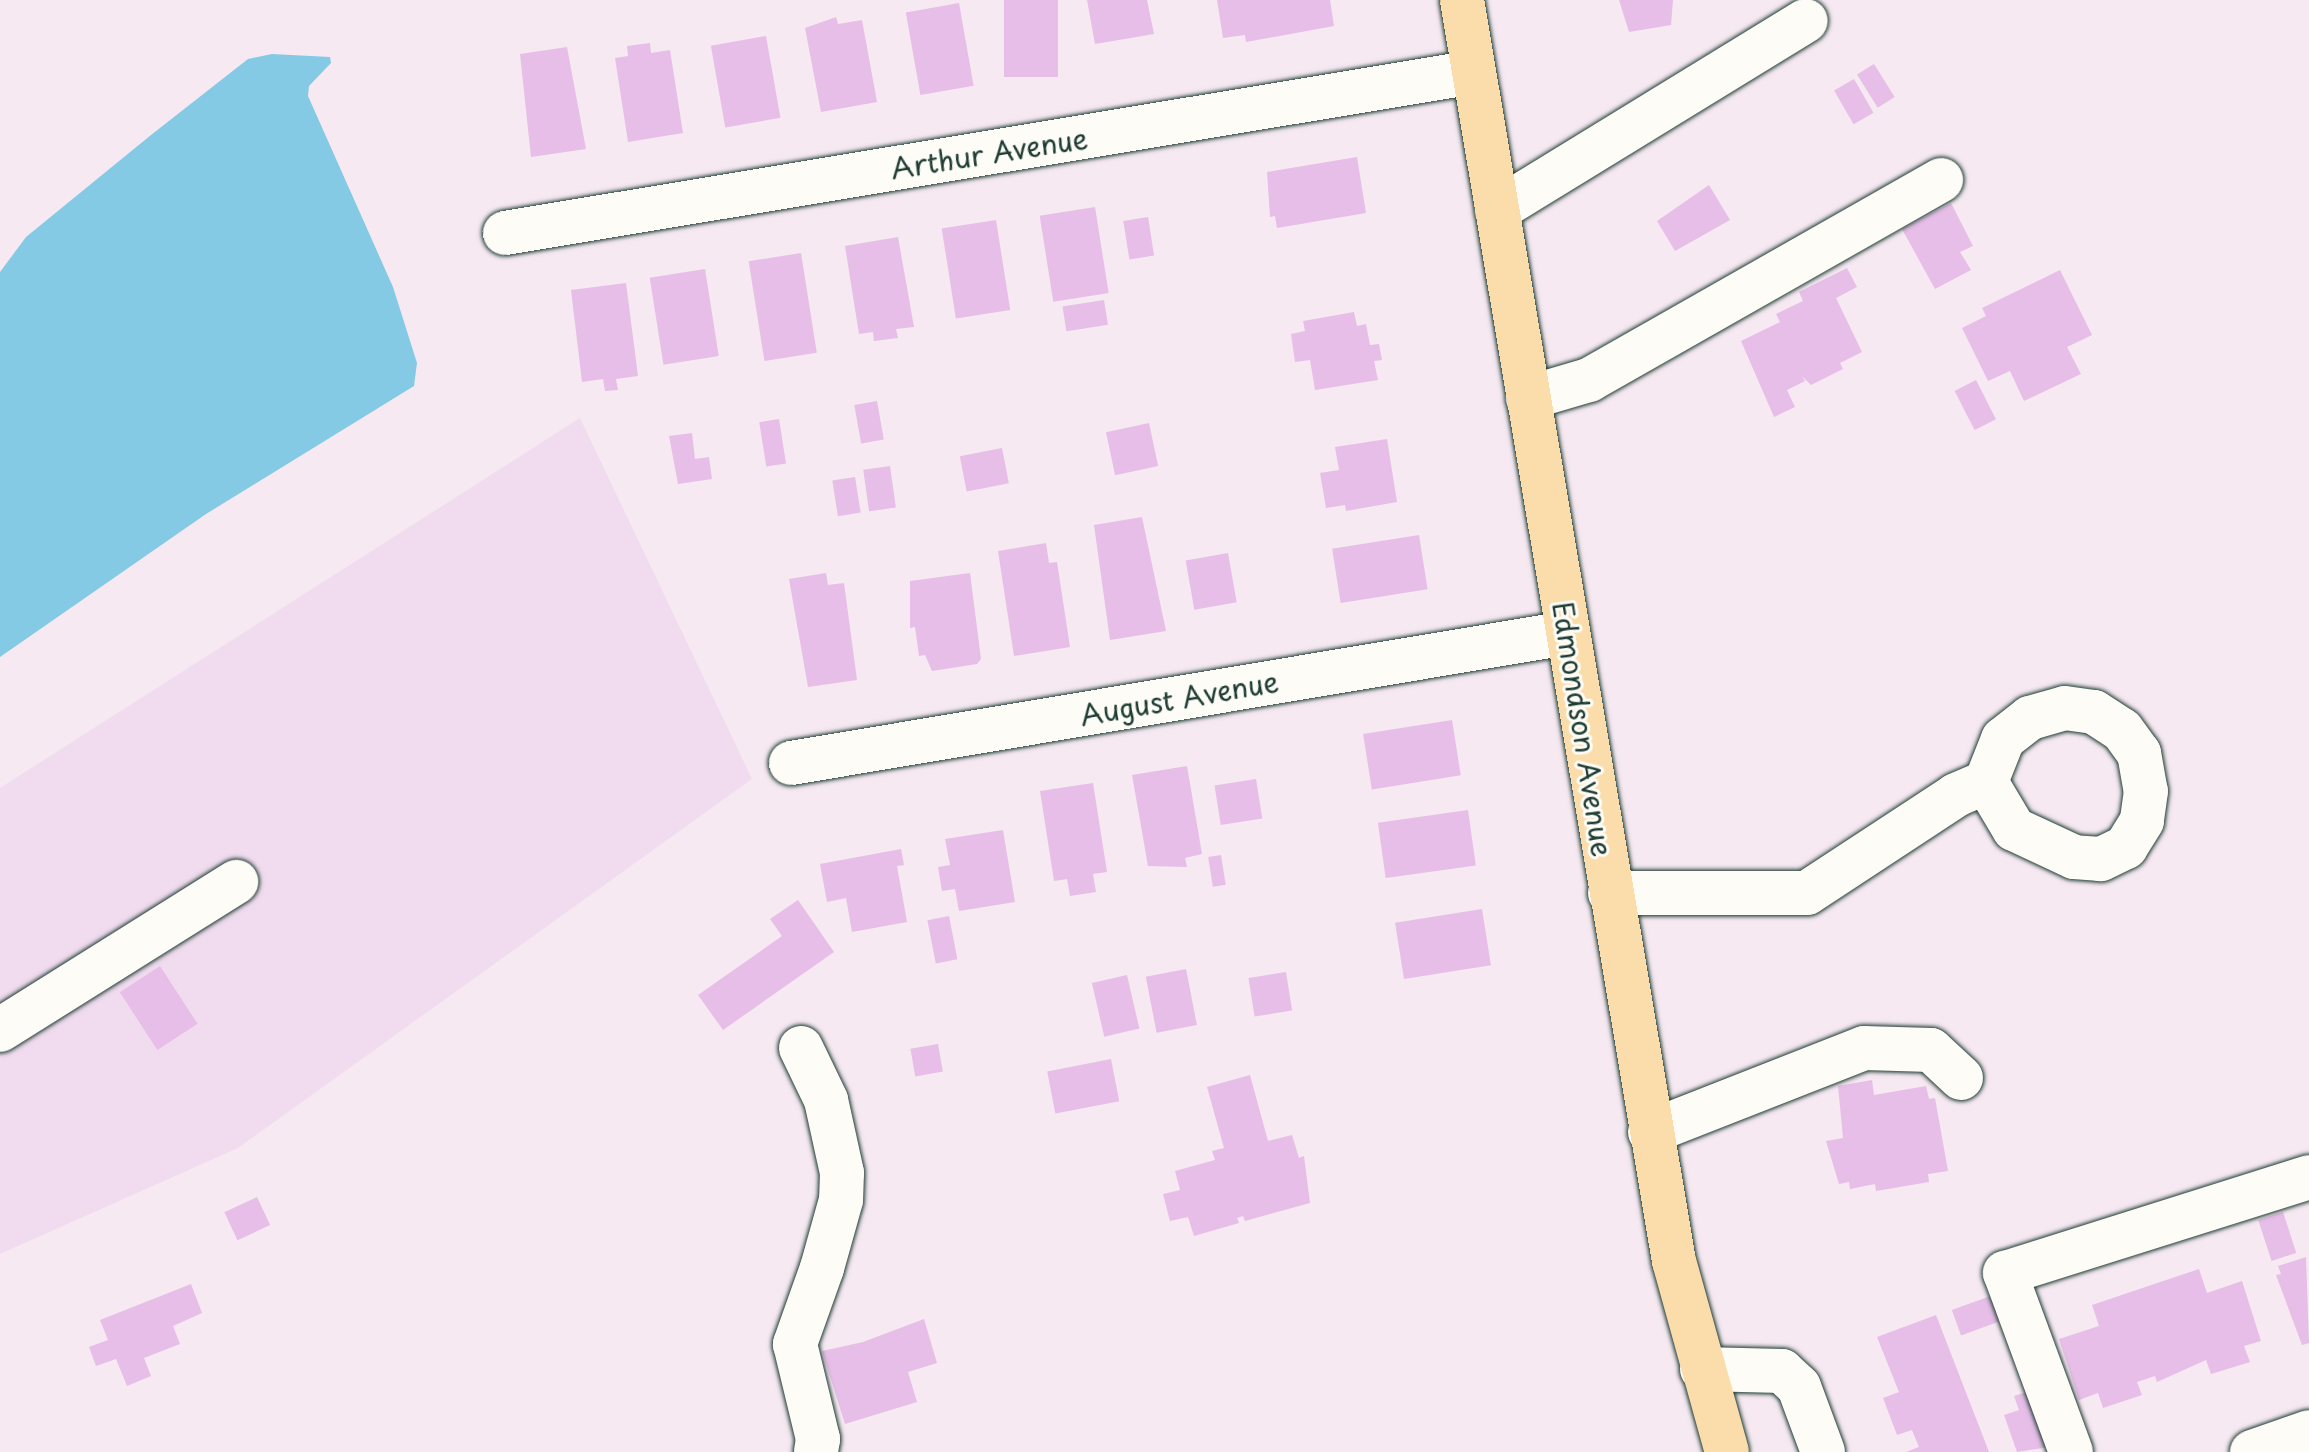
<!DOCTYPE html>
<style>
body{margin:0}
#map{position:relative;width:2309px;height:1452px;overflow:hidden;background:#f6e9f2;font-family:"Playpen Sans",sans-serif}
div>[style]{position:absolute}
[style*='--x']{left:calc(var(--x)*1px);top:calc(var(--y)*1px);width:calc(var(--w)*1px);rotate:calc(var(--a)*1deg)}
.built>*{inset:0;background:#f1dcef}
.water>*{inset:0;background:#84cae5}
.building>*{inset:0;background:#e6bee7;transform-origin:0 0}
.roads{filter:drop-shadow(0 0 2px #1f3d34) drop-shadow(0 0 2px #1f3d34)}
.minor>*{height:44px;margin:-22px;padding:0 22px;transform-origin:22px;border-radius:22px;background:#fdfcf7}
.major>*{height:44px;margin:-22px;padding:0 22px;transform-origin:22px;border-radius:22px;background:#faddab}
span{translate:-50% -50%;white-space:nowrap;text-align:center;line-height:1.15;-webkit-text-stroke:6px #fdfcf7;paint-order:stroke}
.street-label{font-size:28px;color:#1f3d34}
</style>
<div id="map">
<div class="built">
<i style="clip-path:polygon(580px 418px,752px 779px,238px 1148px,0 1254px,0 788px)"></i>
</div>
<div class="water">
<i style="clip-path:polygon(272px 54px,330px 57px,331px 63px,309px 86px,308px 96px,393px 287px,417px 363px,414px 386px,206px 514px,0 657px,0 272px,26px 237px,151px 135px,248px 59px)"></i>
</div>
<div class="building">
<i style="left:1004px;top:0;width:54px;height:77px"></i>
<i style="clip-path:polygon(1087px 0,1147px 0,1154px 34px,1095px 44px)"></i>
<i style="clip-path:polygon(1217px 0,1330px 0,1334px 26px,1246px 42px,1245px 35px,1223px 38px)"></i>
<i style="clip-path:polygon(1619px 0,1673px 0,1671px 25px,1629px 32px)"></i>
<i style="left:959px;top:3px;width:84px;height:54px;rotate:80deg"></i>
<i style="clip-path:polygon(836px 17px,838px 24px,862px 20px,877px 102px,821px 112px,805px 28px)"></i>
<i style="left:766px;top:36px;width:83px;height:56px;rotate:80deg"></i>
<i style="clip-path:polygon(650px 43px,651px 53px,670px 50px,683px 133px,628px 142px,615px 58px,628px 56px,627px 46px)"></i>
<i style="clip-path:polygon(567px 47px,586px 149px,531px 157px,520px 54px)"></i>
<i style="left:1874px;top:64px;width:39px;height:20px;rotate:58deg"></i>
<i style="left:1854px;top:79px;width:39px;height:23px;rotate:60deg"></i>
<i style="clip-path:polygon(1357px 157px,1366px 213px,1277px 228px,1275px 216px,1270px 217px,1267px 172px)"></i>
<i style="clip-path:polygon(1709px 185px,1730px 220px,1675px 251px,1657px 221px)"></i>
<i style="clip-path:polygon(1951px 203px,1973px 246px,1960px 252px,1971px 270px,1935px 289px,1902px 229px)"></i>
<i style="left:1095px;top:207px;width:87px;height:56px;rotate:81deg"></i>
<i style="left:1148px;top:217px;width:39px;height:25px;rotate:81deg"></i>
<i style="left:996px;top:220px;width:91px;height:55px;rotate:81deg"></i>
<i style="clip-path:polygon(898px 237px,914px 327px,896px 329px,898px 338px,874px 341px,873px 332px,859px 334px,845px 246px)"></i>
<i style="left:801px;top:253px;width:101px;height:53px;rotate:81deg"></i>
<i style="clip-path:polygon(1847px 268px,1857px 287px,1836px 298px,1862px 352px,1840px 363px,1843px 369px,1811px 385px,1802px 376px,1805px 381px,1787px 390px,1795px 407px,1774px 417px,1741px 341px,1780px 322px,1776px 314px,1803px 301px,1799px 292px)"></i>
<i style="left:705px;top:269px;width:88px;height:56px;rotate:81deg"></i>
<i style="clip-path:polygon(2060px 270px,2092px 335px,2067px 347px,2081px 374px,2024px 401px,2010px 371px,1988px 381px,1962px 328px,1986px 316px,1982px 308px)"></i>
<i style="clip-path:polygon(626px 283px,638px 376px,616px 379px,618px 390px,605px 391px,603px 379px,582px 382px,571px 290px)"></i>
<i style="left:1104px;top:300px;width:25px;height:42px;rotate:81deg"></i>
<i style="clip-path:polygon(1354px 312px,1357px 326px,1366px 324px,1370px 345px,1379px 344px,1382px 360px,1374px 361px,1378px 380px,1315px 390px,1310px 360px,1295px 362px,1291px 334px,1305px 331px,1303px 321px)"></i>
<i style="left:1976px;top:380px;width:44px;height:24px;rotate:63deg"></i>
<i style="left:877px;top:401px;width:39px;height:23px;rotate:80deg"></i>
<i style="left:779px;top:419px;width:45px;height:20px;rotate:81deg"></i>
<i style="left:1149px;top:423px;width:44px;height:44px;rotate:78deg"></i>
<i style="clip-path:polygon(692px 433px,695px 459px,709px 457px,712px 479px,678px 484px,669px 436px)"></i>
<i style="clip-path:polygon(1387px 439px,1397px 502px,1346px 511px,1345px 505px,1326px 508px,1320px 473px,1339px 470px,1335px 447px)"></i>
<i style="left:1002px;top:448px;width:36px;height:43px;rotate:79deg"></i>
<i style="left:890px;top:466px;width:42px;height:27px;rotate:82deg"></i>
<i style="left:855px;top:477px;width:36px;height:23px;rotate:81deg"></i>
<i style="clip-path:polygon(1142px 517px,1166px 631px,1110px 640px,1094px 525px)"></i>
<i style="left:1419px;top:535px;width:55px;height:88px;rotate:81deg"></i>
<i style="clip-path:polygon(1046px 543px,1049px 563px,1057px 562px,1070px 647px,1014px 656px,998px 551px)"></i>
<i style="left:1228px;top:553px;width:50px;height:43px;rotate:80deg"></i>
<i style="clip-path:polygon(826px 573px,828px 585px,844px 583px,857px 680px,808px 687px,789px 579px)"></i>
<i style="clip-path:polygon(970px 573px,981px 659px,977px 664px,932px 671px,925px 655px,919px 656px,915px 627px,910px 628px,910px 581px)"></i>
<i style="left:1452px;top:720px;width:56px;height:90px;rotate:81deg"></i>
<i style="clip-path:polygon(1187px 766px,1202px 854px,1185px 858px,1187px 867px,1148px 866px,1132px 775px)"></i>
<i style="left:1256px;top:779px;width:40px;height:42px;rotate:81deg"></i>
<i style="clip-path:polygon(1093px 783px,1107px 872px,1093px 874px,1096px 892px,1070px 896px,1067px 879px,1054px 881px,1040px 791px)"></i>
<i style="left:1468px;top:810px;width:56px;height:91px;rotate:82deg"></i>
<i style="clip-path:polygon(1003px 830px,1015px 902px,959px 911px,955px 889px,942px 891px,938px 867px,950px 865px,945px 839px)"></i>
<i style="clip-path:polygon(901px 849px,904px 865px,897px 866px,907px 922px,852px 932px,846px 898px,827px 902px,820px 864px)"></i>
<i style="left:1221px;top:855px;width:30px;height:13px;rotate:81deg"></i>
<i style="clip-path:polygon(798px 900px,834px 952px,723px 1030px,698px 995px,782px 936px,770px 919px)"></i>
<i style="left:1482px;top:909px;width:57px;height:88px;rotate:81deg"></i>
<i style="left:949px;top:916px;width:44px;height:22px;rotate:79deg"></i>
<i style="left:160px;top:966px;width:69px;height:48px;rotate:57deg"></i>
<i style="left:1186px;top:969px;width:57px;height:41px;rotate:79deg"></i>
<i style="left:1286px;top:972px;width:39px;height:38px;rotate:81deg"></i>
<i style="left:1127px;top:975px;width:55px;height:36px;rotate:77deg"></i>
<i style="left:938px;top:1044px;width:28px;height:28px;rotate:80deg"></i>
<i style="left:1111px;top:1059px;width:43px;height:65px;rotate:79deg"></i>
<i style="clip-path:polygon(1250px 1075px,1268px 1141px,1292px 1135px,1299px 1158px,1304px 1156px,1310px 1203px,1245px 1221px,1243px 1216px,1237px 1218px,1239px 1223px,1194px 1236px,1188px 1217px,1170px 1221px,1163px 1194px,1180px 1190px,1175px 1171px,1215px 1160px,1212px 1151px,1224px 1148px,1207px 1087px)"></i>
<i style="clip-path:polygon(1872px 1080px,1874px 1095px,1926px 1086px,1929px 1099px,1935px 1098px,1948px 1171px,1928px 1174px,1929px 1182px,1876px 1191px,1875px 1184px,1850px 1189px,1849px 1182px,1839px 1184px,1826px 1141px,1843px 1138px,1838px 1086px)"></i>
<i style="left:257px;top:1197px;width:31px;height:36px;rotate:65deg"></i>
<i style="left:2283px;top:1212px;width:43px;height:26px;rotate:72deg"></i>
<i style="clip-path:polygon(2306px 1257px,2309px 1343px,2302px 1345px,2276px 1275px,2281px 1274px,2278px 1266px)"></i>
<i style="clip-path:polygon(2199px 1269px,2207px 1293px,2242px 1281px,2261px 1341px,2244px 1346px,2250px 1362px,2211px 1374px,2206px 1360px,2157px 1382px,2155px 1376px,2137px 1382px,2142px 1395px,2103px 1408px,2098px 1393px,2079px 1400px,2059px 1339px,2099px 1326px,2092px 1305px)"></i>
<i style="clip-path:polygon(191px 1284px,202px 1313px,173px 1326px,180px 1344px,144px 1358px,151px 1376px,127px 1386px,116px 1359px,96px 1366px,89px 1347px,108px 1340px,100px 1320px)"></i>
<i style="left:1996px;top:1294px;width:27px;height:47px;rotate:70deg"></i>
<i style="clip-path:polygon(1936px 1315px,1989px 1452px,1906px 1452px,1919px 1447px,1912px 1430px,1897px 1435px,1883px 1398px,1899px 1392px,1877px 1337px)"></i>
<i style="clip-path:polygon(924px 1319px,937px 1363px,908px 1372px,917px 1402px,845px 1424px,822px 1351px,863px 1342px)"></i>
<i style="clip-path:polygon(2030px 1391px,2055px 1446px,2017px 1452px,2004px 1415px,2019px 1410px,2014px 1396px)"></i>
</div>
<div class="roads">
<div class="minor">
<i style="--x:1497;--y:210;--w:362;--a:-31.5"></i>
<i style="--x:505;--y:233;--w:982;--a:-9.43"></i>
<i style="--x:1528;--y:398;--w:64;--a:-16.4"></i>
<i style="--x:1589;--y:380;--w:405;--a:-29.6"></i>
<i style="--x:791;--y:763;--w:787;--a:-9.51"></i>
<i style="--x:1610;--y:893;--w:197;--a:0"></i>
<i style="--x:1807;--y:893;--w:178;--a:-33.3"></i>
<i style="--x:1956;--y:795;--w:33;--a:-23"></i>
<i style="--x:1986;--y:782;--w:46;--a:-68.4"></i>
<i style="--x:2003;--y:739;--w:34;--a:-38"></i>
<i style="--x:2030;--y:718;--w:36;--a:-16"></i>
<i style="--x:2065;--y:708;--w:29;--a:8"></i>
<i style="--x:2094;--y:712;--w:33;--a:33"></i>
<i style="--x:2122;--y:730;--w:29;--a:54"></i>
<i style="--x:2139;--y:753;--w:39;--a:80"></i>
<i style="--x:2146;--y:791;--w:30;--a:98"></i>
<i style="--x:2142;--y:821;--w:31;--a:122"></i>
<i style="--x:2126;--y:847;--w:28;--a:154"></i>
<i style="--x:2101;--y:859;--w:27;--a:-176"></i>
<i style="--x:2074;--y:857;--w:66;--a:-155"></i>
<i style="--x:2014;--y:829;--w:55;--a:-120.8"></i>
<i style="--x:0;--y:1030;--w:279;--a:-32.1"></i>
<i style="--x:801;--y:1048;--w:58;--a:64.3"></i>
<i style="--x:826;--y:1100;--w:75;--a:77.6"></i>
<i style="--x:842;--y:1173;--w:27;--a:92"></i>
<i style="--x:841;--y:1200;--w:71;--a:105.6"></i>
<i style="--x:822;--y:1268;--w:81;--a:109.6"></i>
<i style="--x:795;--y:1344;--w:98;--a:76.4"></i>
<i style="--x:818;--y:1439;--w:13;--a:99"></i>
<i style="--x:1650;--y:1132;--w:230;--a:-21.4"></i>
<i style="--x:1864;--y:1048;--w:67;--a:1.7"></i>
<i style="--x:1931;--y:1050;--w:41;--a:43"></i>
<i style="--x:1702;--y:1369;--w:80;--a:1.4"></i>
<i style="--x:1782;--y:1371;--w:23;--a:43"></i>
<i style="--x:1799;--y:1387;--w:69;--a:69.7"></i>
<i style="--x:2071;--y:1452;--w:191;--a:-110.2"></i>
<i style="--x:2005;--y:1273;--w:319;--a:-17.5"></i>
<i style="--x:2252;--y:1452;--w:60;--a:-19.3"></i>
</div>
<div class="major">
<i style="--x:1462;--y:0;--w:1279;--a:80.46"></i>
<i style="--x:1674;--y:1261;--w:198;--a:74.5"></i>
</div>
</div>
<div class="street-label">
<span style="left:989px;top:153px;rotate:-9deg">Arthur Avenue</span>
<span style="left:1179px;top:698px;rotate:-10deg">August Avenue</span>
<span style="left:1583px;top:729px;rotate:81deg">Edmondson Avenue</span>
</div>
</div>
